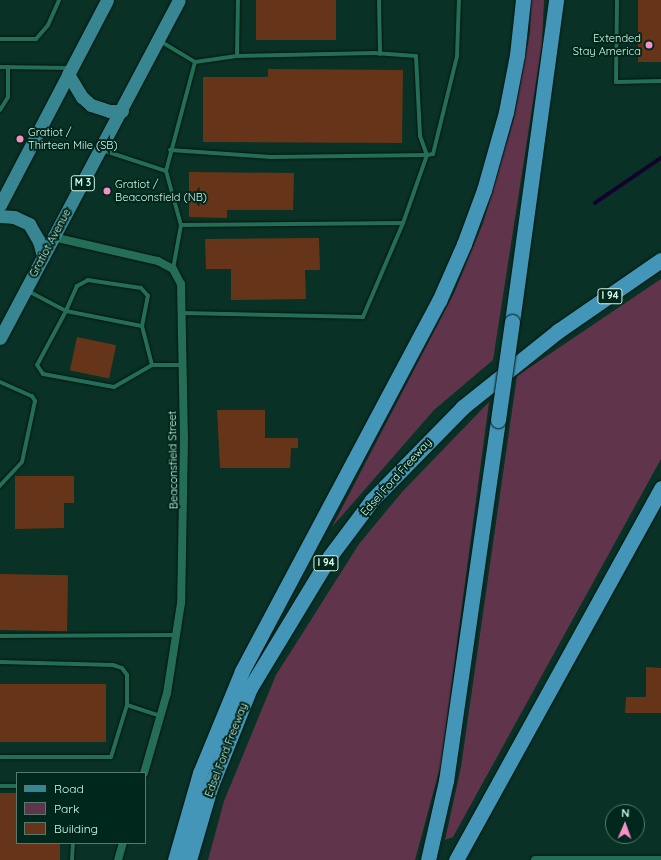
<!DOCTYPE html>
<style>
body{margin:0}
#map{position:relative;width:661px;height:860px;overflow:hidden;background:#093125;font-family:Quicksand,sans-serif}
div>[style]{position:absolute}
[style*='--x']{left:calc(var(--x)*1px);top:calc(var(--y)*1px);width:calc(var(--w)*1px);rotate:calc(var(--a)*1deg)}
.green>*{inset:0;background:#60354b}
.stream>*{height:3.5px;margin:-1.75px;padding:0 1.75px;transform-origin:1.75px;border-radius:1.75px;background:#10042e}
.building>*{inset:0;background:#663519;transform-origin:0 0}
.roads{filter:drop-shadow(0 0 1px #02160f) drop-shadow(0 0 1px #02160f)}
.lane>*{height:4px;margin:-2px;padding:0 2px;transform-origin:2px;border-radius:2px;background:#246e57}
.street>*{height:8px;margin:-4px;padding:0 4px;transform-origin:4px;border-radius:4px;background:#246e57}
.primary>*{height:13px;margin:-6.5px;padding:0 6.5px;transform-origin:6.5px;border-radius:6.5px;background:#378692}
.highway>*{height:15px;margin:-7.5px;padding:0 7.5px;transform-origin:7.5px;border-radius:7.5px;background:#4496b9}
.bridges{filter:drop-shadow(0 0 1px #02160f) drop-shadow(0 0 1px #02160f)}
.highway-bridge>*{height:15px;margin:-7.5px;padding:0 7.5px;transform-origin:7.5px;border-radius:7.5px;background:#4496b9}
.dots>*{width:11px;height:11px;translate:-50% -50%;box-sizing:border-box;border:2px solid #00271b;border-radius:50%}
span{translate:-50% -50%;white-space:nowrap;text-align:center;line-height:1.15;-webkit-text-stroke:4px #00271b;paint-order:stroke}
.shield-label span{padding:1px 3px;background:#00271b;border:1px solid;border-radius:3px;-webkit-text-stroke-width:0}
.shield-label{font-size:10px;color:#d6f8ea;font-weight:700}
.poi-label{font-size:11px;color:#d6f8ea}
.right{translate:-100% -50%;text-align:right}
.left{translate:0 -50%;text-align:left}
.street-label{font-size:11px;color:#d6f8ea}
.legend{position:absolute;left:16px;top:772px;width:130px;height:72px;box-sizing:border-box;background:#00271b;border:1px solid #567b6e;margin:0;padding:5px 7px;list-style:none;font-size:12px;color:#d6f8ea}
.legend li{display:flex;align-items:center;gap:8px;height:20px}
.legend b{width:20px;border:1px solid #567b6e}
.north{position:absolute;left:605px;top:804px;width:40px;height:40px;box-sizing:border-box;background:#00271b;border:1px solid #567b6e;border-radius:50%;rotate:2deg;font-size:11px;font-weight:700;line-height:16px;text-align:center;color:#d6f8ea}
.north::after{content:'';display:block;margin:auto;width:14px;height:18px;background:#fa8fc6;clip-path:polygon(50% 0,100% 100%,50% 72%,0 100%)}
</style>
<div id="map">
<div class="green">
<i style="clip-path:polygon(531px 0,544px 0,542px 44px,493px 360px,434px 410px,332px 527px,454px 293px,483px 223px,514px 118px,530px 32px)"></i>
<i style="clip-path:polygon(661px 279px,661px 459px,453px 837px,445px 840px,461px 767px,517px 376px)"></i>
<i style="clip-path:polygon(489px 402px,441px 764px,415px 860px,208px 860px,224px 801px,276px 675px,359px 544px,402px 492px)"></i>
</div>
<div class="stream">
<i style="--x:595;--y:203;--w:80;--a:-34.3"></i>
</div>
<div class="building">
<i style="left:256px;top:0;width:80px;height:40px"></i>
<i style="left:638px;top:0;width:23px;height:62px"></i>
<i style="clip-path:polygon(268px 69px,403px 70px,402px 143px,203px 142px,203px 77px,268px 77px)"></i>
<i style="clip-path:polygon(189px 172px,294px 173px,293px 210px,227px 210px,227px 218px,189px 217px)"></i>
<i style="clip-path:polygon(319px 238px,320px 270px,305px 270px,306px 299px,231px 300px,231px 269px,206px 269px,205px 239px)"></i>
<i style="left:77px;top:337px;width:40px;height:34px;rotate:12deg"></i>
<i style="clip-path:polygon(217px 410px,265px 410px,265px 438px,298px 438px,298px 448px,291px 448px,290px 468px,220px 468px)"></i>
<i style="clip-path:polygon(15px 476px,74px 476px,74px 503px,64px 503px,64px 528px,15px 529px)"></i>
<i style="left:0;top:574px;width:68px;height:56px;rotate:1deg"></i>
<i style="clip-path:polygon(646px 667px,661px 668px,661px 713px,625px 713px,626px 697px,646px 697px)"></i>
<i style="left:106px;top:684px;width:58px;height:106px;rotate:90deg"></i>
<i style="clip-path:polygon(0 793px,17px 793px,17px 843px,60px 843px,60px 860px,0 860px)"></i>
</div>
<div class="roads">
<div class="lane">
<i style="--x:379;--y:0;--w:54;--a:88.9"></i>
<i style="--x:617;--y:0;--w:82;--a:90.7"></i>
<i style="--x:616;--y:82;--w:45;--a:-1.3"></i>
<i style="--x:0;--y:39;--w:36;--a:0"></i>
<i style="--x:36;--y:39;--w:18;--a:-49"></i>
<i style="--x:48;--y:25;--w:27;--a:-66"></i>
<i style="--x:160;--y:41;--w:41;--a:31"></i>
<i style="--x:195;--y:62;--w:113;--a:104.9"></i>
<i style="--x:237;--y:56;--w:137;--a:-1.3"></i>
<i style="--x:374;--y:53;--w:42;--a:4.1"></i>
<i style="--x:416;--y:56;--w:80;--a:87.1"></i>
<i style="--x:420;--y:136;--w:20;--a:70"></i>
<i style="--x:427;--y:155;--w:6;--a:-9"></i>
<i style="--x:433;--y:154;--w:101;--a:-76.2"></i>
<i style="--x:457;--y:56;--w:56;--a:-88"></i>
<i style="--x:195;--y:62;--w:42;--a:-8.1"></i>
<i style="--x:237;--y:56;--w:56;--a:-89"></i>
<i style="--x:0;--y:67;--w:70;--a:0.8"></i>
<i style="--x:0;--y:110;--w:15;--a:-58"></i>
<i style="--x:8;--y:97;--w:30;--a:-90"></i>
<i style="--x:102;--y:150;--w:67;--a:18.2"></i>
<i style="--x:166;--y:171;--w:56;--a:74.5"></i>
<i style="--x:181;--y:225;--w:45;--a:100.3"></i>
<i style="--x:170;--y:150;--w:101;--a:4"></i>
<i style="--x:271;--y:157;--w:156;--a:-0.7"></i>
<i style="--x:427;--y:155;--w:72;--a:109.4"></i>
<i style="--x:181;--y:225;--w:222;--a:-0.5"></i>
<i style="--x:403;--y:223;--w:102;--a:113.1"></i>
<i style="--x:363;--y:317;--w:181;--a:-178.7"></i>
<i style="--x:28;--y:291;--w:43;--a:27.8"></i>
<i style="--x:66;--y:311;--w:61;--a:118.2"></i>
<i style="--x:37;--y:365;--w:11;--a:56"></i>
<i style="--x:43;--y:374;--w:72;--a:10.4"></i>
<i style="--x:114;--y:387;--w:44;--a:-30.1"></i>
<i style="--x:152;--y:365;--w:29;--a:0"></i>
<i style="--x:142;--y:326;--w:31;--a:-79"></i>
<i style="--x:148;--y:296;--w:11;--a:-131"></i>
<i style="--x:141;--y:288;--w:54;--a:-171.4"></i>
<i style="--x:88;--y:280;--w:13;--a:151"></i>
<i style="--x:77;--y:286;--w:27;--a:114"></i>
<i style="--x:66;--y:311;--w:77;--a:11.2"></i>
<i style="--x:142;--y:326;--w:40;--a:75.6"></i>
<i style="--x:0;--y:382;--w:35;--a:24"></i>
<i style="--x:32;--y:396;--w:6;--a:59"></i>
<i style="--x:35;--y:401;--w:62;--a:102"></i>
<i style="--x:22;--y:462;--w:33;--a:133"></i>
<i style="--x:0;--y:636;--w:176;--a:-0.3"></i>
<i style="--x:0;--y:662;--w:113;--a:1.5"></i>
<i style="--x:113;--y:665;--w:9;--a:18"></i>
<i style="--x:122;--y:668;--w:9;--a:54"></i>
<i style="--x:127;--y:675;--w:30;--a:90"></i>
<i style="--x:127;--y:705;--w:54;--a:107.1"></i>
<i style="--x:111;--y:757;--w:111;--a:180"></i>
<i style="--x:127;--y:705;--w:35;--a:18"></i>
<i style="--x:0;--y:786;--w:17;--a:0"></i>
<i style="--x:72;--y:860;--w:17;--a:-87"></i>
</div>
<div class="street">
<i style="--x:53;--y:237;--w:108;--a:12.9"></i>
<i style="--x:158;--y:261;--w:17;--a:28"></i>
<i style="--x:173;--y:269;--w:17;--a:62"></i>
<i style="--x:181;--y:284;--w:155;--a:88.9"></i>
<i style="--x:184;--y:439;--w:164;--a:91"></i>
<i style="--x:181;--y:603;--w:91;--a:98.8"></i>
<i style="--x:167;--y:693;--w:83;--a:106"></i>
<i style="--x:118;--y:860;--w:18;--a:-74"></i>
<i style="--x:535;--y:860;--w:126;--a:0"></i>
</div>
<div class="primary">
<i style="--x:68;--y:74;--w:27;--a:59"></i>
<i style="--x:82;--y:97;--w:12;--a:42"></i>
<i style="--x:91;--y:105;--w:19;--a:18"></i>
<i style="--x:109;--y:111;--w:13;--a:0"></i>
<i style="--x:0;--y:205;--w:231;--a:-62.4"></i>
<i style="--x:0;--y:216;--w:14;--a:4"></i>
<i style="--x:14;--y:217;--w:17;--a:25"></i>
<i style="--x:29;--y:224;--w:20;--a:60"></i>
<i style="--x:39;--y:241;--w:16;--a:75"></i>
<i style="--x:0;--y:338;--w:382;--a:-62.1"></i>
</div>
<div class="highway">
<i style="--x:512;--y:322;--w:325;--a:-82.2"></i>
<i style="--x:175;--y:860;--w:91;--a:-74"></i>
<i style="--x:200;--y:773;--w:110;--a:-67.6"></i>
<i style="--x:242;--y:671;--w:419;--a:-62"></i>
<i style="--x:439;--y:301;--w:62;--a:-66.3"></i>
<i style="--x:464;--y:244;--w:58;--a:-69.7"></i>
<i style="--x:484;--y:190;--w:81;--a:-74.2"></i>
<i style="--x:506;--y:112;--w:58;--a:-79.1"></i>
<i style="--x:517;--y:55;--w:55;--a:-83.8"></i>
<i style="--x:189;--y:860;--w:75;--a:-73.7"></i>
<i style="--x:210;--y:788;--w:108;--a:-68.2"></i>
<i style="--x:250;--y:688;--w:154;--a:-58.8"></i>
<i style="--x:330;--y:556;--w:70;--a:-53.1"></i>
<i style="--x:372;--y:500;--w:130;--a:-45.6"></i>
<i style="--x:463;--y:407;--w:122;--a:-38.7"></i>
<i style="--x:558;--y:331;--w:125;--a:-34.6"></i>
<i style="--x:428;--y:860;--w:81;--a:-77.2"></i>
<i style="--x:446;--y:781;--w:365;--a:-81.8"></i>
<i style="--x:456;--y:860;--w:425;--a:-61.1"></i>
</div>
</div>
<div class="bridges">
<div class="highway-bridge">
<i style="--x:498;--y:420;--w:99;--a:-81.9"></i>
</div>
</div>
<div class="dots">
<i style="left:649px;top:45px;background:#fa8fc6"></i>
<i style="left:20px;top:139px;background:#fa8fc6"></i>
<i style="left:107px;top:191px;background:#fa8fc6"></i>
</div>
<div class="shield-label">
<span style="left:83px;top:183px">M 3</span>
<span style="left:610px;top:296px">I 94</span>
<span style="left:326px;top:563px">I 94</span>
</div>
<div class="poi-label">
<span class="right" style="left:641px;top:45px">Extended<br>Stay America</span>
<span class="left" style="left:28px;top:139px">Gratiot /<br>Thirteen Mile (SB)</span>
<span class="left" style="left:115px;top:191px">Gratiot /<br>Beaconsfield (NB)</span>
</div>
<div class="street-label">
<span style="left:50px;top:243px;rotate:-62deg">Gratiot Avenue</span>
<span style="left:173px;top:460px;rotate:-91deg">Beaconsfield Street</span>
<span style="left:396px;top:477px;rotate:-48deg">Edsel Ford Freeway</span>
<span style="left:226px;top:750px;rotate:-69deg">Edsel Ford Freeway</span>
</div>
<ul class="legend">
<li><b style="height:5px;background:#378692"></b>Road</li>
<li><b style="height:11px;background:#60354b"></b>Park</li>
<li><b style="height:11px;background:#663519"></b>Building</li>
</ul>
<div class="north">N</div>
</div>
